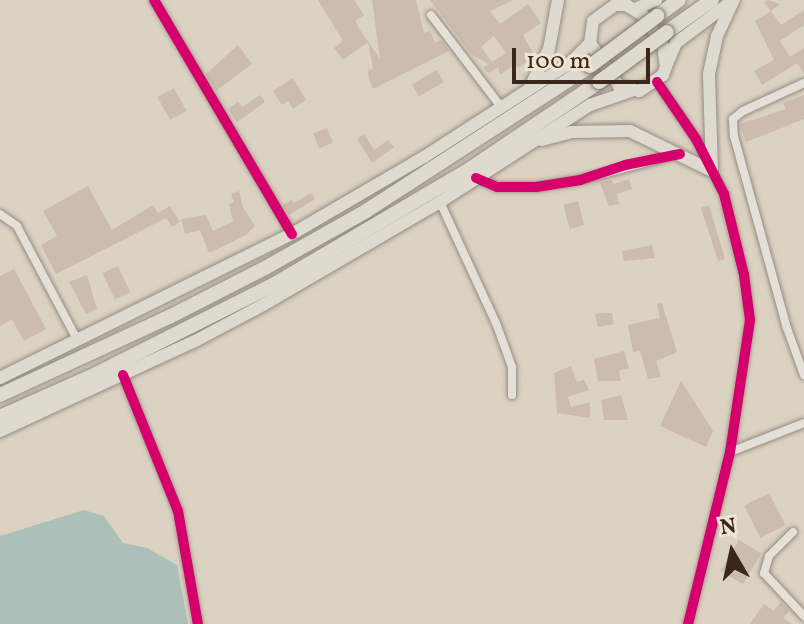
<!DOCTYPE html>
<style>
body{margin:0}
#map{position:relative;width:804px;height:624px;overflow:hidden;background:#dcd2c2;font-family:Vollkorn,serif}
div>[style]{position:absolute}
[style*='--x']{left:calc(var(--x)*1px);top:calc(var(--y)*1px);width:calc(var(--w)*1px);rotate:calc(var(--a)*1deg)}
.water>*{inset:0;background:#acc0b9}
.building>*{inset:0;background:#ccbbaf;transform-origin:0 0}
.roads{filter:drop-shadow(0 0 2px #948c82) drop-shadow(0 0 2px #948c82)}
.minor>*{height:8px;margin:-4px;padding:0 4px;transform-origin:4px;border-radius:4px;background:#e4dfd7}
.primary>*{height:12px;margin:-6px;padding:0 6px;transform-origin:6px;border-radius:6px;background:#dfdad0}
.trunk>*{height:14px;margin:-7px;padding:0 7px;transform-origin:7px;border-radius:7px;background:#dfdad0}
.bridges{filter:drop-shadow(0 0 2px #7d756c) drop-shadow(0 0 2px #7d756c)}
.trunk-bridge>*{height:14px;margin:-7px;padding:0 7px;transform-origin:7px;border-radius:7px;background:#dfdad0}
.cycleway>*{height:10px;margin:-5px;padding:0 5px;transform-origin:5px;border-radius:5px;background:#d6006c}
span{translate:-50% -50%;white-space:nowrap;text-align:center;line-height:1.15;-webkit-text-stroke:8px #efe4d1;paint-order:stroke}
.north{position:absolute;left:692px;top:512px;width:80px;height:80px;-webkit-text-stroke:6px #efe4d1;paint-order:stroke;rotate:351deg;font-size:22px;font-weight:700;line-height:32px;text-align:center;color:#39261c}
.north::after{content:'';display:block;margin:auto;width:28px;height:36px;background:#39261c;clip-path:polygon(50% 0,100% 100%,50% 72%,0 100%)}
.scale{position:absolute;left:512px;top:48px;width:138px;height:36px;box-sizing:border-box;border:4px solid #39261c;border-top:0;padding-left:10px;font-size:24px;line-height:28px;white-space:nowrap;color:#39261c;-webkit-text-stroke:6px #efe4d1;paint-order:stroke}
</style>
<div id="map">
<div class="water">
<i style="clip-path:polygon(84px 510px,104px 516px,123px 543px,147px 548px,177px 565px,188px 624px,0 624px,0 536px)"></i>
</div>
<div class="building">
<i style="clip-path:polygon(318px 0,354px 0,364px 15px,356px 20px,358px 27px,380px 59px,372px 0,416px 0,424px 33px,430px 31px,435px 43px,441px 40px,449px 51px,373px 89px,369px 79px,368px 70px,373px 69px,368px 42px,343px 60px,334px 48px,343px 41px)"></i>
<i style="clip-path:polygon(evenodd,430px 0,513px 0,490px 11px,500px 24px,528px 4px,541px 23px,523px 35px,535px 56px,518px 68px,515px 64px,500px 75px,498px 67px,489px 73px,483px 68px,489px 64px,471px 54px,430px 0,494px 36px,506px 53px,492px 62px,481px 47px,494px 36px)"></i>
<i style="clip-path:polygon(768px 0,780px 4px,771px 11px,781px 25px,804px 10px,804px 25px,780px 41px,790px 57px,804px 48px,804px 74px,797px 63px,762px 85px,754px 71px,774px 60px,755px 21px,771px 11px,764px 3px)"></i>
<i style="clip-path:polygon(238px 45px,252px 64px,216px 91px,206px 74px)"></i>
<i style="left:437px;top:70px;width:14px;height:29px;rotate:60deg"></i>
<i style="clip-path:polygon(293px 78px,306px 100px,293px 109px,288px 101px,282px 105px,273px 91px)"></i>
<i style="left:174px;top:88px;width:26px;height:19px;rotate:61deg"></i>
<i style="clip-path:polygon(260px 95px,265px 102px,237px 122px,228px 109px,238px 102px,242px 107px)"></i>
<i style="clip-path:polygon(804px 95px,804px 119px,746px 142px,740px 124px,786px 109px,783px 103px)"></i>
<i style="left:327px;top:128px;width:16px;height:15px;rotate:68deg"></i>
<i style="clip-path:polygon(364px 134px,374px 150px,388px 140px,394px 147px,372px 163px,357px 139px)"></i>
<i style="clip-path:polygon(629px 179px,632px 189px,617px 194px,619px 204px,609px 206px,600px 183px,611px 180px,614px 184px)"></i>
<i style="clip-path:polygon(88px 186px,112px 230px,153px 205px,158px 213px,170px 206px,180px 222px,172px 227px,166px 218px,56px 274px,41px 245px,57px 236px,43px 211px)"></i>
<i style="clip-path:polygon(239px 191px,243px 207px,255px 226px,246px 235px,209px 253px,200px 230px,185px 234px,181px 219px,206px 215px,213px 231px,233px 221px,229px 204px,234px 202px,231px 194px)"></i>
<i style="clip-path:polygon(311px 193px,315px 199px,289px 215px,283px 205px,292px 200px,294px 203px)"></i>
<i style="left:578px;top:201px;width:25px;height:15px;rotate:76deg"></i>
<i style="clip-path:polygon(709px 205px,725px 259px,718px 261px,701px 208px)"></i>
<i style="clip-path:polygon(652px 245px,655px 258px,624px 261px,622px 251px)"></i>
<i style="left:118px;top:266px;width:29px;height:17px;rotate:65deg"></i>
<i style="clip-path:polygon(14px 269px,46px 329px,24px 341px,12px 319px,0 326px,0 276px)"></i>
<i style="clip-path:polygon(87px 275px,97px 309px,86px 314px,69px 282px)"></i>
<i style="clip-path:polygon(662px 303px,677px 352px,656px 361px,661px 377px,648px 379px,640px 351px,633px 352px,628px 325px,660px 318px,657px 304px)"></i>
<i style="clip-path:polygon(602px 313px,612px 313px,614px 324px,598px 327px,595px 314px)"></i>
<i style="clip-path:polygon(624px 351px,629px 368px,619px 371px,621px 381px,598px 381px,594px 359px)"></i>
<i style="clip-path:polygon(571px 366px,577px 382px,584px 380px,589px 390px,568px 397px,571px 407px,590px 402px,590px 418px,557px 413px,554px 373px)"></i>
<i style="clip-path:polygon(681px 381px,713px 431px,706px 447px,660px 426px)"></i>
<i style="clip-path:polygon(621px 395px,628px 420px,604px 420px,601px 400px)"></i>
<i style="left:769px;top:493px;width:36px;height:28px;rotate:63deg"></i>
<i style="left:739px;top:540px;width:26px;height:36px;rotate:31deg"></i>
<i style="clip-path:polygon(781px 602px,789px 611px,783px 618px,792px 624px,750px 624px,764px 604px,773px 611px)"></i>
</div>
<div class="roads">
<div class="minor">
<i style="--x:154;--y:0;--w:272;--a:59.5"></i>
<i style="--x:431;--y:15;--w:116;--a:52.7"></i>
<i style="--x:657;--y:82;--w:69;--a:55.6"></i>
<i style="--x:696;--y:139;--w:62;--a:63"></i>
<i style="--x:724;--y:194;--w:83;--a:76.1"></i>
<i style="--x:744;--y:275;--w:45;--a:82.4"></i>
<i style="--x:750;--y:320;--w:134;--a:98.6"></i>
<i style="--x:730;--y:452;--w:177;--a:103.7"></i>
<i style="--x:804;--y:83;--w:67;--a:155.3"></i>
<i style="--x:743;--y:111;--w:13;--a:141"></i>
<i style="--x:733;--y:119;--w:17;--a:87"></i>
<i style="--x:734;--y:136;--w:199;--a:74.6"></i>
<i style="--x:787;--y:328;--w:50;--a:70.1"></i>
<i style="--x:476;--y:178;--w:23;--a:23"></i>
<i style="--x:497;--y:187;--w:39;--a:0"></i>
<i style="--x:536;--y:187;--w:45;--a:-9"></i>
<i style="--x:580;--y:180;--w:100;--a:-15"></i>
<i style="--x:440;--y:202;--w:133;--a:65.2"></i>
<i style="--x:496;--y:323;--w:47;--a:70"></i>
<i style="--x:512;--y:367;--w:28;--a:90"></i>
<i style="--x:0;--y:214;--w:21;--a:35"></i>
<i style="--x:17;--y:226;--w:130;--a:62.1"></i>
<i style="--x:123;--y:375;--w:147;--a:68"></i>
<i style="--x:178;--y:511;--w:115;--a:80"></i>
<i style="--x:730;--y:452;--w:79;--a:-21.4"></i>
<i style="--x:793;--y:532;--w:34;--a:135"></i>
<i style="--x:769;--y:556;--w:18;--a:106"></i>
<i style="--x:764;--y:573;--w:59;--a:47.1"></i>
</div>
<div class="primary">
<i style="--x:615;--y:5;--w:11;--a:0"></i>
<i style="--x:626;--y:5;--w:21;--a:31"></i>
<i style="--x:644;--y:16;--w:36;--a:58"></i>
<i style="--x:663;--y:46;--w:21;--a:82"></i>
<i style="--x:666;--y:67;--w:9;--a:111"></i>
<i style="--x:663;--y:75;--w:29;--a:146"></i>
<i style="--x:639;--y:91;--w:21;--a:-166"></i>
<i style="--x:619;--y:86;--w:52;--a:-124"></i>
<i style="--x:590;--y:43;--w:22;--a:-82"></i>
<i style="--x:593;--y:21;--w:27;--a:-36"></i>
<i style="--x:635;--y:9;--w:23;--a:-23"></i>
<i style="--x:667;--y:64;--w:23;--a:-67"></i>
<i style="--x:676;--y:43;--w:70;--a:-36.9"></i>
<i style="--x:530;--y:87;--w:42;--a:-63.4"></i>
<i style="--x:549;--y:49;--w:50;--a:-79.6"></i>
<i style="--x:542;--y:140;--w:30;--a:-15"></i>
<i style="--x:571;--y:132;--w:59;--a:-1"></i>
<i style="--x:630;--y:131;--w:91;--a:26"></i>
<i style="--x:712;--y:171;--w:97;--a:-91.8"></i>
<i style="--x:709;--y:74;--w:39;--a:-78"></i>
<i style="--x:717;--y:36;--w:40;--a:-65"></i>
<i style="--x:0;--y:378;--w:326;--a:-26.3"></i>
<i style="--x:292;--y:234;--w:153;--a:-30.3"></i>
<i style="--x:424;--y:157;--w:174;--a:-32.8"></i>
<i style="--x:570;--y:63;--w:28;--a:-45"></i>
<i style="--x:0;--y:431;--w:217;--a:-24.8"></i>
<i style="--x:197;--y:340;--w:75;--a:-27.9"></i>
<i style="--x:263;--y:305;--w:205;--a:-30.2"></i>
<i style="--x:440;--y:202;--w:179;--a:-32.9"></i>
<i style="--x:590;--y:105;--w:43;--a:-18.9"></i>
</div>
<div class="trunk">
<i style="--x:657;--y:16;--w:27;--a:-36"></i>
<i style="--x:667;--y:32;--w:55;--a:-35.4"></i>
<i style="--x:0;--y:395;--w:188;--a:-24.8"></i>
<i style="--x:171;--y:316;--w:106;--a:-27.1"></i>
<i style="--x:265;--y:268;--w:116;--a:-29.4"></i>
<i style="--x:366;--y:211;--w:267;--a:-32.9"></i>
<i style="--x:0;--y:417;--w:105;--a:-24.1"></i>
<i style="--x:96;--y:374;--w:198;--a:-26.7"></i>
<i style="--x:273;--y:285;--w:229;--a:-30.5"></i>
<i style="--x:470;--y:169;--w:156;--a:-34"></i>
</div>
</div>
<div class="bridges">
<div class="trunk-bridge">
<i style="--x:590;--y:66;--w:84;--a:-36.7"></i>
<i style="--x:599;--y:82;--w:84;--a:-36.3"></i>
</div>
</div>
<div class="cycleway">
<i style="--x:154;--y:0;--w:272;--a:59.5"></i>
<i style="--x:657;--y:82;--w:69;--a:55.6"></i>
<i style="--x:696;--y:139;--w:62;--a:63"></i>
<i style="--x:724;--y:194;--w:83;--a:76.1"></i>
<i style="--x:744;--y:275;--w:45;--a:82.4"></i>
<i style="--x:750;--y:320;--w:134;--a:98.6"></i>
<i style="--x:730;--y:452;--w:177;--a:103.7"></i>
<i style="--x:476;--y:178;--w:23;--a:23"></i>
<i style="--x:497;--y:187;--w:39;--a:0"></i>
<i style="--x:536;--y:187;--w:45;--a:-9"></i>
<i style="--x:580;--y:180;--w:47;--a:-18.4"></i>
<i style="--x:625;--y:165;--w:56;--a:-11.3"></i>
<i style="--x:123;--y:375;--w:147;--a:68"></i>
<i style="--x:178;--y:511;--w:115;--a:80"></i>
</div>
<div class="north">N</div>
<div class="scale">100 m</div>
</div>
